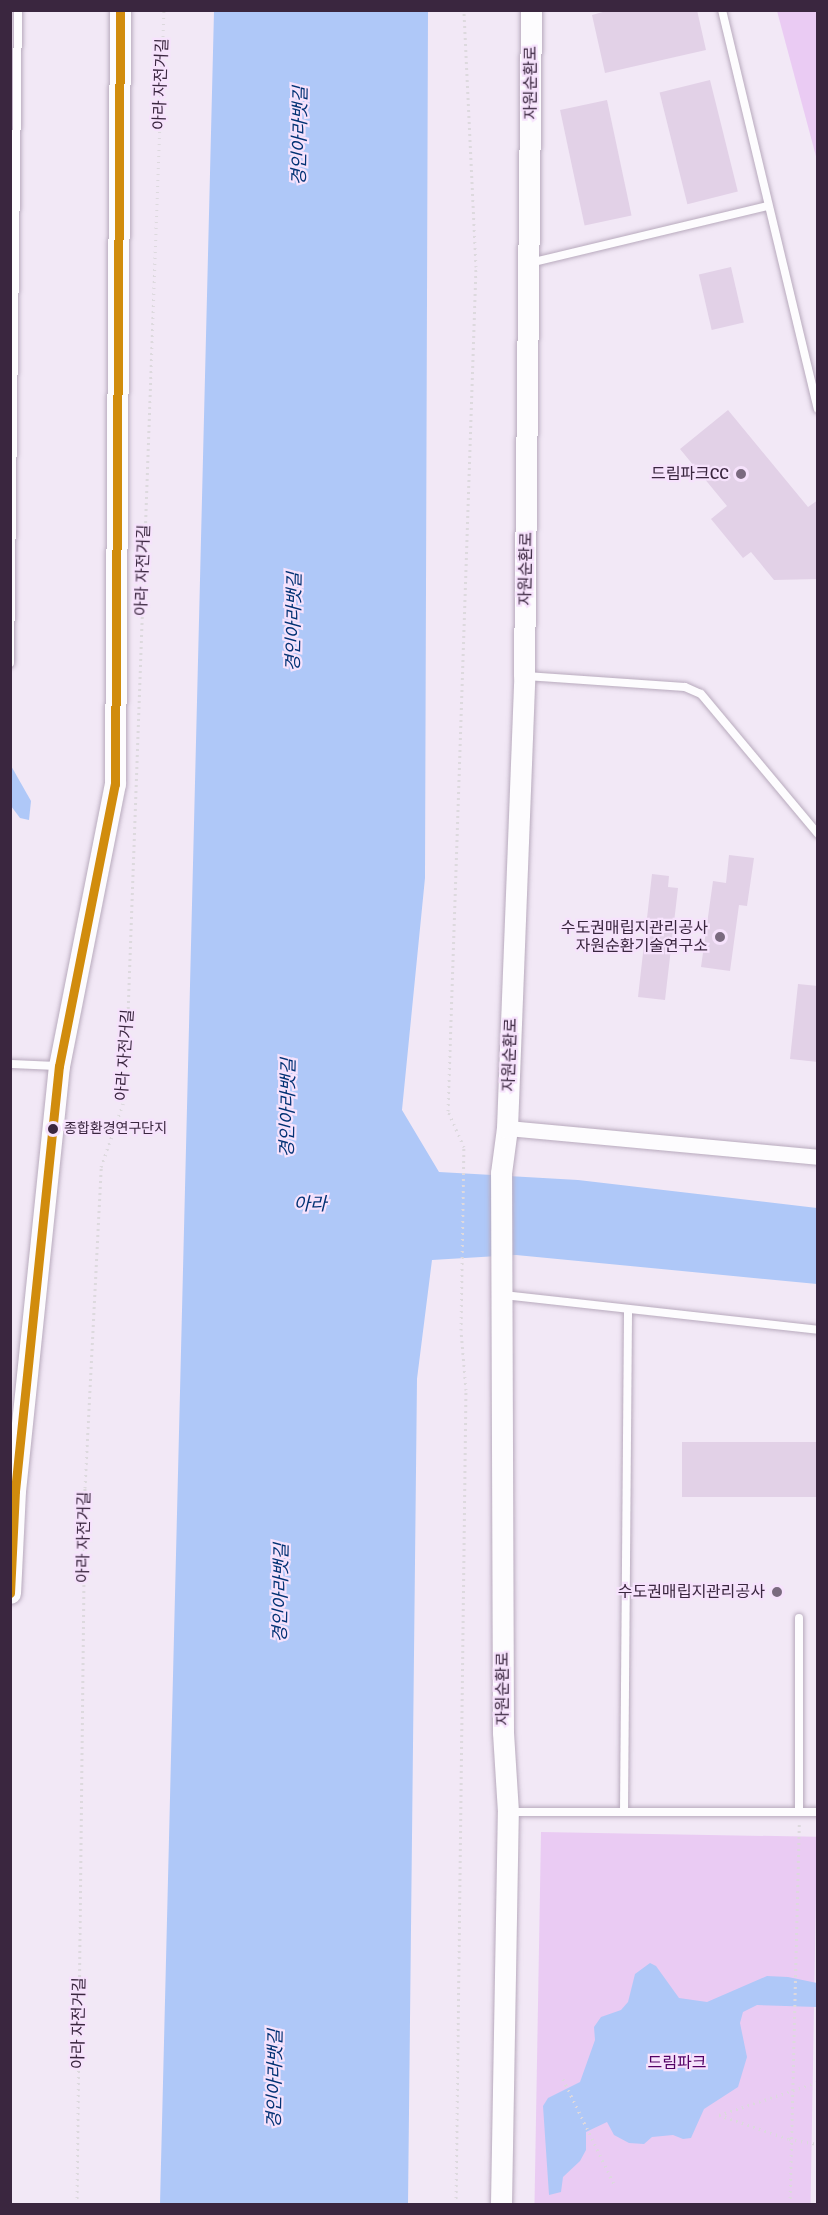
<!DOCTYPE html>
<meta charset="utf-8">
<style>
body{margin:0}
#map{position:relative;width:828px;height:2215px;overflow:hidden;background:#f2e8f6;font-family:Signika,"Noto Sans KR",sans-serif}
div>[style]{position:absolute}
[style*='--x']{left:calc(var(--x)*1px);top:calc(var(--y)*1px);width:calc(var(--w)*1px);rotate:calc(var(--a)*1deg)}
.green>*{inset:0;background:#eacbf3;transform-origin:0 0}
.water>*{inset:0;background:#afc8f8}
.building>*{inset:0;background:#e2d1e7;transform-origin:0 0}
.path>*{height:3px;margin-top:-1.5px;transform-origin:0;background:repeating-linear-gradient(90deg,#ddd9de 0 1.5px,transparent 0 6px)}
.roads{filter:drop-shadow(0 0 2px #b8aabd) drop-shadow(0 0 2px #b8aabd)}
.lane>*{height:8px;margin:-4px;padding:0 4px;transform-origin:4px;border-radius:4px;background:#fdfcfe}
.street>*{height:15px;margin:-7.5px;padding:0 7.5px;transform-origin:7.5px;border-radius:7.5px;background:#fdfcfe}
.secondary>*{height:21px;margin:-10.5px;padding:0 10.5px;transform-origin:10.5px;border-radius:10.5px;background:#fdfcfe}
.bus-1>*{height:9px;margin:-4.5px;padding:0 4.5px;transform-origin:4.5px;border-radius:4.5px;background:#d18c0d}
.dots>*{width:16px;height:16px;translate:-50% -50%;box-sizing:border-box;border:3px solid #f6e2fc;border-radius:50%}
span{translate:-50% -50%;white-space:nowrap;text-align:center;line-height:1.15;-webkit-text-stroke:4.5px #f6e2fc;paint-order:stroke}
.bus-label{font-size:14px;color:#3a263f}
.left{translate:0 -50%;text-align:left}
.street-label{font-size:16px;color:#3a263f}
.poi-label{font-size:16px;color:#3a263f}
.right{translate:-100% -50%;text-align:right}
.park-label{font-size:16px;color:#520164}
.water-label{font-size:18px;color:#023274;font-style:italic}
.frame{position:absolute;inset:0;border:12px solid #3a263f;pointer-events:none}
</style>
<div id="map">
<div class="green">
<i style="clip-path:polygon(777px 11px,817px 11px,817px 160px)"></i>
<i style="left:541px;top:1832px;width:276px;height:372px;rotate:1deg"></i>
</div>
<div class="water">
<i style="clip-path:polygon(214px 11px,428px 11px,425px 878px,402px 1110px,439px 1172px,578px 1180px,817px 1208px,817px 1284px,516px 1255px,432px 1260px,417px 1379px,408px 2204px,160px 2204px)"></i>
<i style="clip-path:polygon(10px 764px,31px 801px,29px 820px,20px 818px,11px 806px)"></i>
<i style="clip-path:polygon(650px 1963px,656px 1966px,679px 1998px,707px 2002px,767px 1976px,788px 1977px,817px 1983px,817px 2007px,757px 2005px,743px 2012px,740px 2023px,747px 2057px,738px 2087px,704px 2109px,691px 2138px,683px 2139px,673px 2135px,652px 2137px,644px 2144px,629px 2143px,614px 2135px,607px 2122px,586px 2132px,586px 2150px,580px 2161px,563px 2177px,561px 2192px,549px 2195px,543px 2106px,548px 2098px,580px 2082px,595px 2040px,594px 2027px,601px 2017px,621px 2010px,628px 2002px,635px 1974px)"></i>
</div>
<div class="building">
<i style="clip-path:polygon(610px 10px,697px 10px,706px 50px,605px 73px,592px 15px)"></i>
<i style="left:710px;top:80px;width:115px;height:52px;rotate:76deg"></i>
<i style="left:607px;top:100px;width:118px;height:48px;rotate:78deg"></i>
<i style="left:731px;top:267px;width:57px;height:33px;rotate:77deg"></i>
<i style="clip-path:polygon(728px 410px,808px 507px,818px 500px,818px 579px,774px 580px,751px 552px,743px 558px,711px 519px,727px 506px,680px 449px)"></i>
<i style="clip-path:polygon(729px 855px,754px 858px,747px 906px,739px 905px,730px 971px,701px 967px,713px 881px,726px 883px)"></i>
<i style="clip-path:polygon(652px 874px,669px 876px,668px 887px,678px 888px,665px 1000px,638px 997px)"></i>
<i style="clip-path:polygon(798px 984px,818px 986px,818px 1062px,790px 1059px)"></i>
<i style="left:682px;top:1442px;width:136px;height:55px"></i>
</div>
<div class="path">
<i style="--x:563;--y:2079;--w:117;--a:64.1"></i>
<i style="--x:719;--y:2115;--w:104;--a:-18.4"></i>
<i style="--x:719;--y:2115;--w:74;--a:18.9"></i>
<i style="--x:789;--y:2139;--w:29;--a:10"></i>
<i style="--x:77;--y:2204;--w:716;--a:-89.36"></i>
<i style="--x:85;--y:1488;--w:321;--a:-87.1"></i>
<i style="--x:101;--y:1167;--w:73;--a:-70.8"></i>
<i style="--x:125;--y:1098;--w:1089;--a:-87.95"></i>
<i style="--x:456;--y:2204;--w:814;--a:-89.3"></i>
<i style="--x:466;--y:1390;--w:60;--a:-94.8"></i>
<i style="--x:461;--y:1330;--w:183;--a:-89.1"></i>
<i style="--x:464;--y:1147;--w:39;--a:-114"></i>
<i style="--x:448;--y:1111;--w:844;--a:-88.1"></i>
<i style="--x:476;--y:267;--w:257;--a:-92.7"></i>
<i style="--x:790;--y:2204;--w:381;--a:-88.6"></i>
</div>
<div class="roads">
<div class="lane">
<i style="--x:722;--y:10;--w:410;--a:76.5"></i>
<i style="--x:530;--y:263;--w:244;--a:-13.5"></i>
<i style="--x:10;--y:663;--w:653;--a:-89.3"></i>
<i style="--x:526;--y:676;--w:159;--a:4"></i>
<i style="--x:685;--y:687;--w:17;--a:24"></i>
<i style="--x:701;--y:694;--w:182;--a:50.1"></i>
<i style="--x:10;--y:1064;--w:48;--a:2.4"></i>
<i style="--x:503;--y:1295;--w:317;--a:6.3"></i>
<i style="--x:799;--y:1618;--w:194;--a:90"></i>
<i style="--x:510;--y:1812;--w:308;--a:0"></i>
<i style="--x:624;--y:1812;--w:503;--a:-89.54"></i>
</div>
<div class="street">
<i style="--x:507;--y:1128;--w:312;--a:5.3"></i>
</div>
<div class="secondary">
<i style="--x:10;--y:1593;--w:102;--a:-87.2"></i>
<i style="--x:15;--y:1491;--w:427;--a:-84.1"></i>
<i style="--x:59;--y:1066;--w:288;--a:-78.8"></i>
<i style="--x:115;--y:784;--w:774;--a:-89.63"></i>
<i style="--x:501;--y:2204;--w:392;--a:-89"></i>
<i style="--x:508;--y:1812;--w:80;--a:-93.6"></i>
<i style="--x:503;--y:1732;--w:559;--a:-90.2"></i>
<i style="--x:501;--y:1173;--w:45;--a:-82.4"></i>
<i style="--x:507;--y:1128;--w:452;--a:-87.8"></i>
<i style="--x:524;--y:676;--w:666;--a:-89.4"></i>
</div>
</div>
<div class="bus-1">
<i style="--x:10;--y:1593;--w:102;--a:-87.2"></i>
<i style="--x:15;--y:1491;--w:427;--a:-84.1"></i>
<i style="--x:59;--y:1066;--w:288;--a:-78.8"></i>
<i style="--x:115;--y:784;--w:774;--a:-89.63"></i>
</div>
<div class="dots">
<i style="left:741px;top:474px;background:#7a6a7f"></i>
<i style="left:720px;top:937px;background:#7a6a7f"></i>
<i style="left:53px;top:1129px;background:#3a263f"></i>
<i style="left:777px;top:1592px;background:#7a6a7f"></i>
</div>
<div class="bus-label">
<span class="left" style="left:64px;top:1129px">종합환경연구단지</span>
</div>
<div class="street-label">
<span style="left:531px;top:83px;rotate:-90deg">자원순환로</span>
<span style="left:161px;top:84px;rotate:-88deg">아라 자전거길</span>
<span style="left:526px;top:569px;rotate:-89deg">자원순환로</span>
<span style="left:143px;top:570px;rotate:-88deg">아라 자전거길</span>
<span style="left:125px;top:1055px;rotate:-86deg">아라 자전거길</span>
<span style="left:510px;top:1055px;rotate:-88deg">자원순환로</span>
<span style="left:84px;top:1537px;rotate:-89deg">아라 자전거길</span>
<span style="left:503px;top:1689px;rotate:-90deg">자원순환로</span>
<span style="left:79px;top:2023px;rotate:-89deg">아라 자전거길</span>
</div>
<div class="poi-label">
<span class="right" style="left:729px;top:474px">드림파크CC</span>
<span class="right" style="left:708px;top:937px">수도권매립지관리공사<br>자원순환기술연구소</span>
<span class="right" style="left:765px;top:1592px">수도권매립지관리공사</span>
</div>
<div class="park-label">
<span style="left:677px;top:2063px">드림파크</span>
</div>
<div class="water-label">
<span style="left:300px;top:136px;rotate:-89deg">경인아라뱃길</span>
<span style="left:294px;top:622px;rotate:-89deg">경인아라뱃길</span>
<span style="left:288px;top:1108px;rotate:-89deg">경인아라뱃길</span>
<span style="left:310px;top:1204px">아라</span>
<span style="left:281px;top:1593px;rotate:-89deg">경인아라뱃길</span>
<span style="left:275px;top:2079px;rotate:-89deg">경인아라뱃길</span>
</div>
<div class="frame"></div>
</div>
